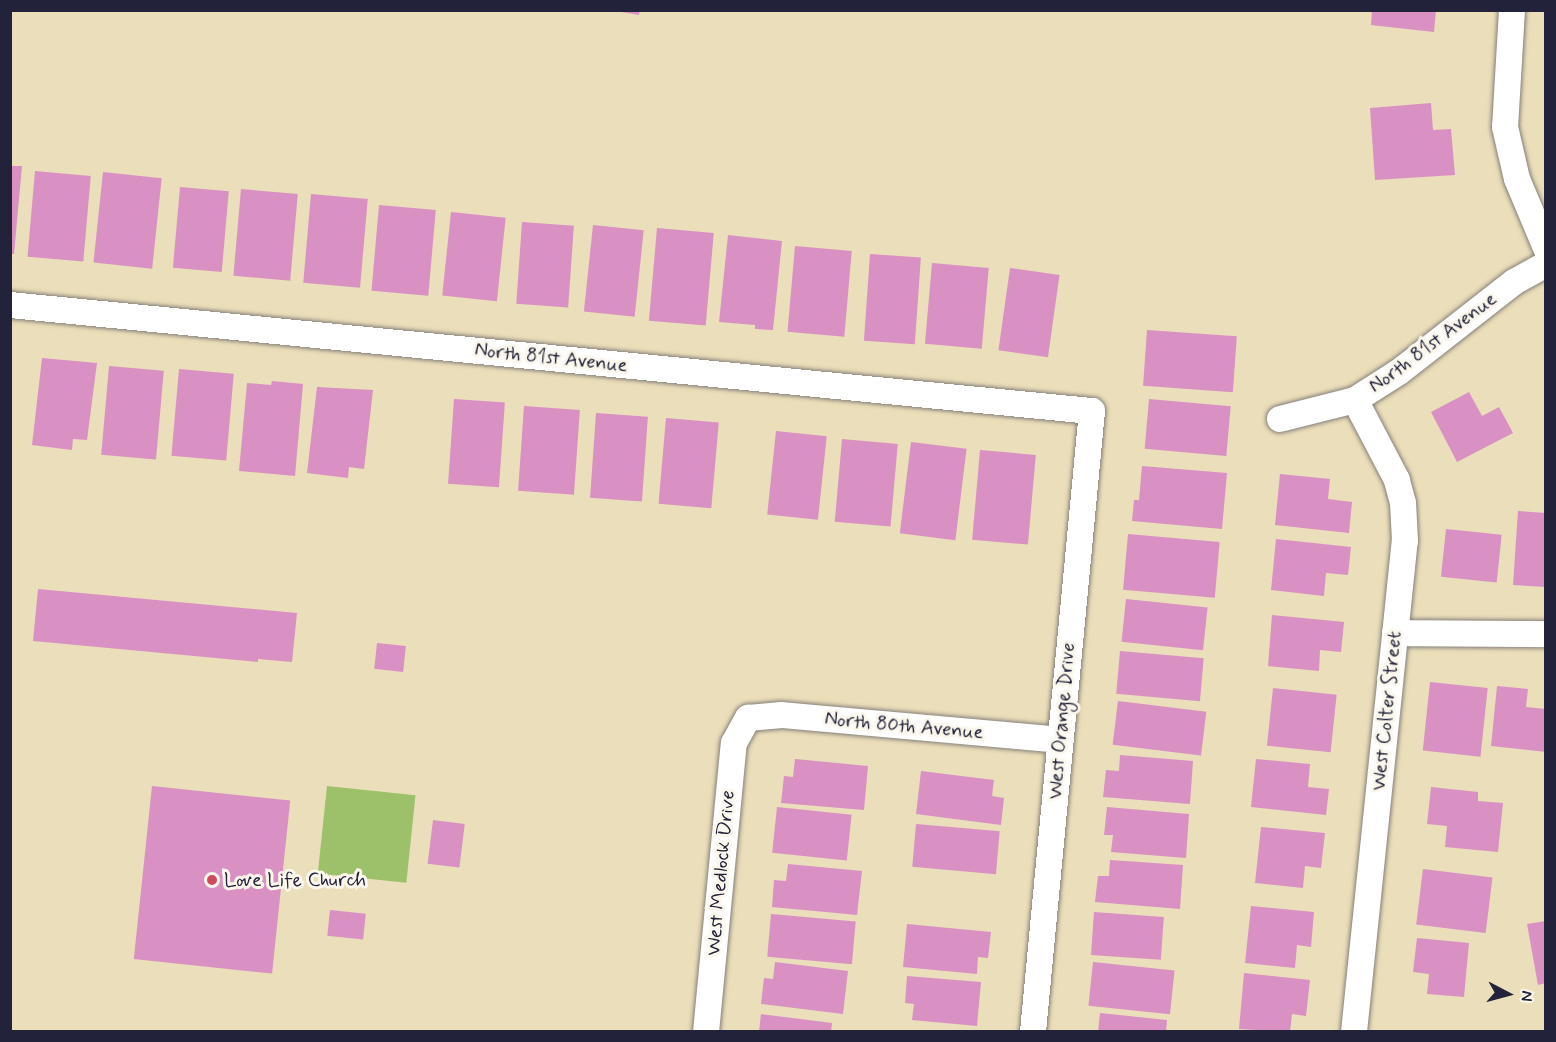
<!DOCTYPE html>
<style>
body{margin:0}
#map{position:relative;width:1556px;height:1042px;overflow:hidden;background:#ebdeba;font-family:Mynerve,sans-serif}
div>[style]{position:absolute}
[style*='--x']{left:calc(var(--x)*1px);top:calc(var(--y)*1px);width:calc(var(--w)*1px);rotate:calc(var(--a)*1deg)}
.green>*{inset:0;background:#9dc16b;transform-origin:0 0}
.building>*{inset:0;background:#d891c2;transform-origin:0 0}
.roads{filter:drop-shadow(0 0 2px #86807a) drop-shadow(0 0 2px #86807a)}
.street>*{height:26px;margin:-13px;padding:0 13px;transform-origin:13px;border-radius:13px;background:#fff}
.dots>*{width:16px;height:16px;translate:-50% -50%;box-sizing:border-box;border:3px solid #fbf7ec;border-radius:50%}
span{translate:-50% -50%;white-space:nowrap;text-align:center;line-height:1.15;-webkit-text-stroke:6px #fbf7ec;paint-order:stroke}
.street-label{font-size:20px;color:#22223b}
.poi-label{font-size:20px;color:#22223b}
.left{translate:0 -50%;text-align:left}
.frame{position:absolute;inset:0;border:12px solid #22223b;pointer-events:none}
.north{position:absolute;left:1478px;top:964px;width:60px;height:60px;-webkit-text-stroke:4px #fbf7ec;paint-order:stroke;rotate:96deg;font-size:16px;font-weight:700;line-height:24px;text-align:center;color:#22223b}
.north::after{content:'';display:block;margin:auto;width:21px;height:27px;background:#22223b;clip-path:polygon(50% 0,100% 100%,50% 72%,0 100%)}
</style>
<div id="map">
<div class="green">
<i style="left:327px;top:786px;width:89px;height:88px;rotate:6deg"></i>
</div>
<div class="building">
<i style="clip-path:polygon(610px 10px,640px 10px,639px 15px)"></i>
<i style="clip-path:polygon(1372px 10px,1436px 10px,1434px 32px,1371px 25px)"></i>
<i style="clip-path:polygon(1431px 103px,1433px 130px,1451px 129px,1455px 175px,1375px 180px,1370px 108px)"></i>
<i style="clip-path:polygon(10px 166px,22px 166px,14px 254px,10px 254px)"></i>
<i style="left:35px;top:171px;width:56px;height:86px;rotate:5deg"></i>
<i style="left:103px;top:172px;width:59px;height:91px;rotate:6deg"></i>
<i style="left:180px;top:187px;width:49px;height:81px;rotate:5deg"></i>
<i style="left:241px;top:189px;width:57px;height:87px;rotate:5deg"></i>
<i style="left:311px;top:194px;width:57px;height:89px;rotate:5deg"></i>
<i style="left:379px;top:205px;width:57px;height:86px;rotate:5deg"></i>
<i style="left:451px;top:212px;width:55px;height:84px;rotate:6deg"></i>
<i style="left:522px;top:222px;width:52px;height:82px;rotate:4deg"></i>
<i style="left:593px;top:225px;width:51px;height:87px;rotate:6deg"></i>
<i style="left:657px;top:228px;width:57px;height:93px;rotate:5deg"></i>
<i style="clip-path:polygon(728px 235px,782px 241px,773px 330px,755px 329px,755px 325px,719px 322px)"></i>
<i style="left:795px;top:246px;width:57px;height:86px;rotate:5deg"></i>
<i style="left:870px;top:254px;width:51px;height:87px;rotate:4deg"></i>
<i style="left:932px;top:263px;width:57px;height:81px;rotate:5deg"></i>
<i style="left:1010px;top:268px;width:50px;height:83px;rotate:8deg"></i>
<i style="left:1147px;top:330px;width:90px;height:56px;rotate:4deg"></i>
<i style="clip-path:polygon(42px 358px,97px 363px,87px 440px,73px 439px,72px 450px,32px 445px)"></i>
<i style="left:109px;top:366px;width:55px;height:89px;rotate:5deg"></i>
<i style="left:179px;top:369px;width:55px;height:87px;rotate:5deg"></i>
<i style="clip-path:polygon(272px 381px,303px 384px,295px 476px,239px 471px,247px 383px,271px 385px)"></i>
<i style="clip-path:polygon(317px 387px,373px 390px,364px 469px,349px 467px,348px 478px,307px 473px)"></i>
<i style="clip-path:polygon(1469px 392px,1482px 416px,1499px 407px,1513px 433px,1457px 462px,1431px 412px)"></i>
<i style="left:454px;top:399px;width:51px;height:85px;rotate:4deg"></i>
<i style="left:1149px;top:399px;width:82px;height:50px;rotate:5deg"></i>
<i style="left:524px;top:406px;width:56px;height:85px;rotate:4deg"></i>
<i style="left:596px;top:413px;width:52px;height:85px;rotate:4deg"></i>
<i style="left:666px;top:418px;width:53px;height:86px;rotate:5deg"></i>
<i style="left:776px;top:431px;width:51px;height:84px;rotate:6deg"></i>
<i style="left:842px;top:439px;width:56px;height:83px;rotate:5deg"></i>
<i style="left:911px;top:442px;width:56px;height:92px;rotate:7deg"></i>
<i style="left:980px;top:450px;width:56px;height:90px;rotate:5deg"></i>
<i style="clip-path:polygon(1142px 466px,1227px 473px,1222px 529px,1132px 521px,1134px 500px,1139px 500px)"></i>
<i style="clip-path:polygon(1280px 474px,1330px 479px,1328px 499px,1352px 502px,1349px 533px,1275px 525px)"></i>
<i style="clip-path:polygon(1518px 511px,1546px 513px,1546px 587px,1513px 585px)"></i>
<i style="left:1446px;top:529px;width:56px;height:48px;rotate:6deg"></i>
<i style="left:1128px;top:534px;width:92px;height:56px;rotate:5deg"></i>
<i style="clip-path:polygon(1276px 539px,1351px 547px,1348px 575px,1326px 573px,1324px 596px,1271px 590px)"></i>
<i style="clip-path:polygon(38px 589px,297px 613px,292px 662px,258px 659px,258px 662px,33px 641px)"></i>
<i style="left:1126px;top:599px;width:82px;height:43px;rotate:6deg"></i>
<i style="clip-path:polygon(1272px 615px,1344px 622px,1341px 652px,1320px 650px,1319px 671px,1268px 666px)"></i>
<i style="left:377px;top:643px;width:29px;height:26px;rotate:6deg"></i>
<i style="left:1120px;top:651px;width:84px;height:43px;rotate:5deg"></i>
<i style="left:1430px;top:682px;width:58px;height:69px;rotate:6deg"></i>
<i style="clip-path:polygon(1497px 686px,1528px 689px,1526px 707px,1546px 709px,1546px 752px,1491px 746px)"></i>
<i style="left:1273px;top:688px;width:64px;height:58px;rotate:6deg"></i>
<i style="left:1118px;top:701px;width:89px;height:44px;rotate:7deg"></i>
<i style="clip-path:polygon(1120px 755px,1193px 761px,1190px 804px,1103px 797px,1106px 770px,1119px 771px)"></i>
<i style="clip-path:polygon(795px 759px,868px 766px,864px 810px,781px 803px,784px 776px,793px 777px)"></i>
<i style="clip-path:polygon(1256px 759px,1310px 764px,1308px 787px,1329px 789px,1326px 815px,1251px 807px)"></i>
<i style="clip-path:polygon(921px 771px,994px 780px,992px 796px,1004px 798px,1001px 825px,916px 814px)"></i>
<i style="left:152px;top:786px;width:139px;height:174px;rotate:6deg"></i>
<i style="clip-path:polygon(1431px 787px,1478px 792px,1478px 801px,1503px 803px,1498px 852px,1445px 847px,1447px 826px,1427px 824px)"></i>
<i style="left:777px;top:807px;width:75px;height:46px;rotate:6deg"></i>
<i style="clip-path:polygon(1107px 807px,1189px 814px,1186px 858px,1111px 852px,1113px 835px,1104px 835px)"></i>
<i style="left:433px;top:820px;width:32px;height:44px;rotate:7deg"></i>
<i style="left:916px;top:824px;width:84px;height:43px;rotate:5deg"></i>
<i style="clip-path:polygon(1261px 827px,1325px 833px,1321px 868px,1305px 866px,1303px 888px,1255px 883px)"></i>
<i style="clip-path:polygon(1110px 860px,1183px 865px,1180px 909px,1095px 902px,1098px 876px,1109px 876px)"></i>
<i style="clip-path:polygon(788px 864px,862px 871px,857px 915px,772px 907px,774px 880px,786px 881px)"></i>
<i style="left:1423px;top:869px;width:70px;height:56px;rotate:7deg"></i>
<i style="clip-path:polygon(1251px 906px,1314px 912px,1311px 947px,1297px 945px,1295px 968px,1245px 963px)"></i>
<i style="left:330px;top:910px;width:36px;height:26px;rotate:6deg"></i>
<i style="left:1094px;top:912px;width:70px;height:43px;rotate:4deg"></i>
<i style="left:771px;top:914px;width:85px;height:43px;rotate:5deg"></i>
<i style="clip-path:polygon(1546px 921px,1546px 983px,1538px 985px,1527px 924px)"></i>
<i style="clip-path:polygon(907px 924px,991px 932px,988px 958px,978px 957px,977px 974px,903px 967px)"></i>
<i style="clip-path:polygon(1417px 938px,1469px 943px,1464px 997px,1427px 994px,1429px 974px,1413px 972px)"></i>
<i style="clip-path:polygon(775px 962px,848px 971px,843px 1014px,761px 1004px,764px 978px,773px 979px)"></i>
<i style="left:1093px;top:962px;width:82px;height:44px;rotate:6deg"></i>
<i style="clip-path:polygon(1244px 973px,1310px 980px,1306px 1016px,1292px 1014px,1290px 1032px,1239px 1029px)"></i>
<i style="clip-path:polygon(907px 976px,981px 982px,977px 1026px,912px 1020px,914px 1004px,905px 1003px)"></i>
<i style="clip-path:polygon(1100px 1013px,1167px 1020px,1166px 1032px,1098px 1032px)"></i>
<i style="clip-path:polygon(761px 1014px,832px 1023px,831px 1032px,759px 1032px)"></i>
</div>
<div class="roads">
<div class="street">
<i style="--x:1512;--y:10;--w:117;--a:93.4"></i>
<i style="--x:1505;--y:127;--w:53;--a:77"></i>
<i style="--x:1517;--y:179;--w:75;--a:67.2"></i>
<i style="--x:10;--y:305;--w:1087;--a:5.6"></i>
<i style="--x:1092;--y:411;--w:624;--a:95.43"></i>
<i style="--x:1280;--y:419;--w:77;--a:-14.2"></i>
<i style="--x:1355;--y:400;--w:52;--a:-32.5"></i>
<i style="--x:1399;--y:372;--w:146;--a:-38"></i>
<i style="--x:1514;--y:282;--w:37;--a:-29"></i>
<i style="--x:1395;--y:633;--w:151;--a:0.4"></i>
<i style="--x:706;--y:1032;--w:290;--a:-84.5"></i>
<i style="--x:734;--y:743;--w:29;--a:-61"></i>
<i style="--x:748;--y:718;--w:34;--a:-5"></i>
<i style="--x:782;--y:715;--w:279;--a:5.1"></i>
<i style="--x:1354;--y:1032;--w:494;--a:-84.1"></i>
<i style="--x:1405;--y:541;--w:38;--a:-93"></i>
<i style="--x:1403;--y:503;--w:24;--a:-105"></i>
<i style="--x:1397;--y:480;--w:90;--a:-117.7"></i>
</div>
</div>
<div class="dots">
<i style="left:212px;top:880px;background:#d1495b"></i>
</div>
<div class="street-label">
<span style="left:1433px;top:343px;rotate:-37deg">North 81st Avenue</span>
<span style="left:551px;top:358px;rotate:6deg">North 81st Avenue</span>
<span style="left:1387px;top:711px;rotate:-84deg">West Colter Street</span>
<span style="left:1062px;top:721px;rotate:-85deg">West Orange Drive</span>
<span style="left:904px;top:726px;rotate:5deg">North 80th Avenue</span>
<span style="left:721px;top:873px;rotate:-85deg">West Medlock Drive</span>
</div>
<div class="poi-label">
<span class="left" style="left:224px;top:880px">Love Life Church</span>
</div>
<div class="frame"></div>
<div class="north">N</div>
</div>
